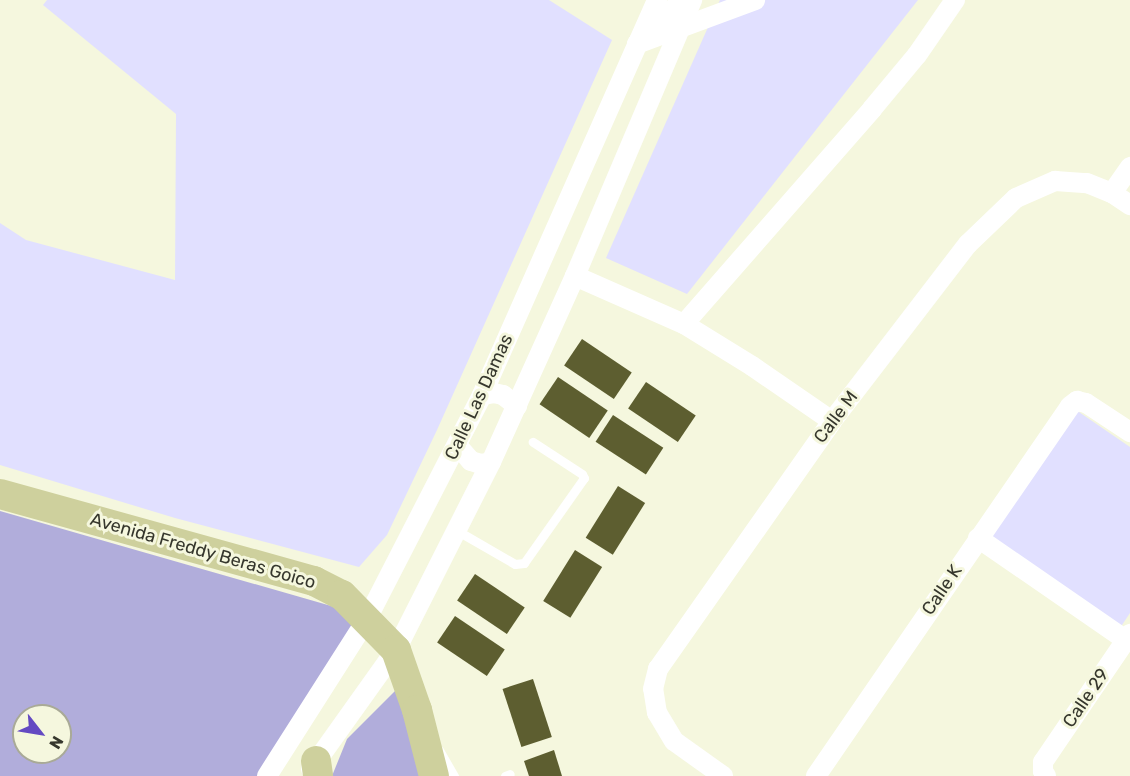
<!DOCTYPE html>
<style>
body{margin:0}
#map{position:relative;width:1130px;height:776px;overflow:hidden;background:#f5f7de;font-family:Rubik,sans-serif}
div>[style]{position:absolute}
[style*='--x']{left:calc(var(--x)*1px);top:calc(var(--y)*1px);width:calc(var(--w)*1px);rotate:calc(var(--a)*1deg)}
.green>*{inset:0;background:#e1e0ff}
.forest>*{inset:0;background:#b1addb}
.building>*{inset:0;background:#5d5e30;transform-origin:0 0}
.lane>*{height:9px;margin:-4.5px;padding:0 4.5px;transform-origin:4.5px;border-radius:4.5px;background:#fff}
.street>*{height:20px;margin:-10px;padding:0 10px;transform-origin:10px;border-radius:10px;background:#fff}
.primary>*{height:30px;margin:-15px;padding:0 15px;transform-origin:15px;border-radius:15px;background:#ced09d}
span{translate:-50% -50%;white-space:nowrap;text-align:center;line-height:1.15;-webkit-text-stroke:6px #f5f7de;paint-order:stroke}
.street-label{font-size:18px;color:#36372d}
.north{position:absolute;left:12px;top:704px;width:60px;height:60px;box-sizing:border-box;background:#f5f7de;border:2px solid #a9aa97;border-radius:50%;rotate:121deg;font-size:16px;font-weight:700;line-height:24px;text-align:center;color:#36372d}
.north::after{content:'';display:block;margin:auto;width:21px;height:27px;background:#644ac2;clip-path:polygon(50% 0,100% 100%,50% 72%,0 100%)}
</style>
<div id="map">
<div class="green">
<i style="clip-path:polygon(47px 0,549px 0,612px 40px,437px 430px,387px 535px,359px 567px,175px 518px,0 465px,0 223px,26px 240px,175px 280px,176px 114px,43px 5px)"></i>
<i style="clip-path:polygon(720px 0,918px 0,687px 294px,606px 258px)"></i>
<i style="clip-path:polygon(1076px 410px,1130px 447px,1130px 613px,1114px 637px,982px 548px)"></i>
</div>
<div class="forest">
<i style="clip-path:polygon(evenodd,0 511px,366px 616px,258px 776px,0 776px,0 511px,24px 716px,60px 716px,60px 752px,24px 752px,24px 716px)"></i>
<i style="clip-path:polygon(396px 690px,424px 776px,332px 776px,347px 739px)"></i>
</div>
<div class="building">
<i style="left:582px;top:339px;width:60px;height:32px;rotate:34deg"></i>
<i style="left:558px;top:377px;width:60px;height:33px;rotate:34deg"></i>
<i style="left:646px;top:382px;width:60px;height:32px;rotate:34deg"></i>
<i style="left:613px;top:415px;width:60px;height:32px;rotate:33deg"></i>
<i style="left:618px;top:486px;width:32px;height:61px;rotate:32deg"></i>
<i style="left:575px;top:550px;width:32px;height:60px;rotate:32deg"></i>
<i style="left:475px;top:574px;width:60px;height:32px;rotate:34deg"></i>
<i style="left:455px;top:616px;width:60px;height:32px;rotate:34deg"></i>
<i style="left:533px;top:679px;width:61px;height:32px;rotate:72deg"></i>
<i style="clip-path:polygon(554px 750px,562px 776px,529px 776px,524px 761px)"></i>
</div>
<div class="lane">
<i style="--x:456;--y:530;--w:68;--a:30"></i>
<i style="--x:515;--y:564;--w:9;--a:-6"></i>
<i style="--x:524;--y:563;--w:104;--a:-54.8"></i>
<i style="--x:584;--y:478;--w:4;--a:-117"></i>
<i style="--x:582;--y:474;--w:59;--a:-146.9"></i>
<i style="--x:439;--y:750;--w:30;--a:60"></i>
<i style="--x:505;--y:776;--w:5;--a:-22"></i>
</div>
<div class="street">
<i style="--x:646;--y:36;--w:51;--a:-45"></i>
<i style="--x:641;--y:38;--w:7;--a:124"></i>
<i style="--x:637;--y:44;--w:126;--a:-20.4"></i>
<i style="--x:1112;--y:193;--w:32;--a:-55"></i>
<i style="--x:575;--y:276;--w:119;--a:23.8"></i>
<i style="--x:684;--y:324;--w:80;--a:31.7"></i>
<i style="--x:752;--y:366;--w:97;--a:34.5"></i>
<i style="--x:684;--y:324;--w:286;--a:-48.8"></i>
<i style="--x:872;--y:109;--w:70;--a:-50.2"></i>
<i style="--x:917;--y:55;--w:67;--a:-55.4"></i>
<i style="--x:482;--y:395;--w:12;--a:-9"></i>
<i style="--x:494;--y:393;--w:9;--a:13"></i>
<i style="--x:503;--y:395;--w:18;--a:38"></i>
<i style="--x:457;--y:445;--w:21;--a:49"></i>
<i style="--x:471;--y:461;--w:10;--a:17"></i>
<i style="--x:481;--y:464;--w:10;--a:-11"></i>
<i style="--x:978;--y:538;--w:180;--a:34.6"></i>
<i style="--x:311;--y:769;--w:146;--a:-54.5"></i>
<i style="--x:396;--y:650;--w:211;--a:-63.2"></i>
<i style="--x:491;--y:462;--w:204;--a:-65.7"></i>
<i style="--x:575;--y:276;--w:300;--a:-67"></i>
<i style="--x:267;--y:776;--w:186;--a:-57.5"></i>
<i style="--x:367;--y:619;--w:252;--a:-62.8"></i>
<i style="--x:482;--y:395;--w:432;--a:-66.1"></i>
<i style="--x:723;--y:776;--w:60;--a:-144.5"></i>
<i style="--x:674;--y:741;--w:33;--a:-121"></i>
<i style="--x:657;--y:713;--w:24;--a:-99"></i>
<i style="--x:653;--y:689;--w:21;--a:-76"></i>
<i style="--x:658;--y:669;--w:303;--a:-54.9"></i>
<i style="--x:832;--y:421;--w:223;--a:-52.5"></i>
<i style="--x:968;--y:244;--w:66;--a:-43.8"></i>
<i style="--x:1016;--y:198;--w:43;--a:-23.6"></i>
<i style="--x:1055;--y:181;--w:32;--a:4"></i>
<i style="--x:1087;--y:183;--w:27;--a:22"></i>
<i style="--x:1112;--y:193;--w:22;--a:34"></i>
<i style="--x:816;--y:776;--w:449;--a:-55.5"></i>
<i style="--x:1070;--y:406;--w:9;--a:-36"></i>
<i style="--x:1077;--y:401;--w:9;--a:13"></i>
<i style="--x:1086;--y:403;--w:53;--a:33.4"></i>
<i style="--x:1046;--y:776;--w:6;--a:-121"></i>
<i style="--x:1043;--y:771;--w:9;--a:-90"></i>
<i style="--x:1043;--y:762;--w:155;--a:-55.8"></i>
</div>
<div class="primary">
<i style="--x:0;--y:494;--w:326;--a:15.5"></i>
<i style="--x:314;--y:581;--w:31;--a:27"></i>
<i style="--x:342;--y:595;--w:77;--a:45.5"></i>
<i style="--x:396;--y:650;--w:64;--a:70.7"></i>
<i style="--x:417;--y:710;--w:68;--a:75.6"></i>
<i style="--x:316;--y:761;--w:15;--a:82"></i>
</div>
<div class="street-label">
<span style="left:479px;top:397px;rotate:-65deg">Calle Las Damas</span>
<span style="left:836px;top:417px;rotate:-53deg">Calle M</span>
<span style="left:203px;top:551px;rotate:16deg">Avenida Freddy Beras Goico</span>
<span style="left:942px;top:590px;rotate:-56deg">Calle K</span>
<span style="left:1086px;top:698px;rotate:-56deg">Calle 29</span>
</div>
<div class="north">N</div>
</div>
